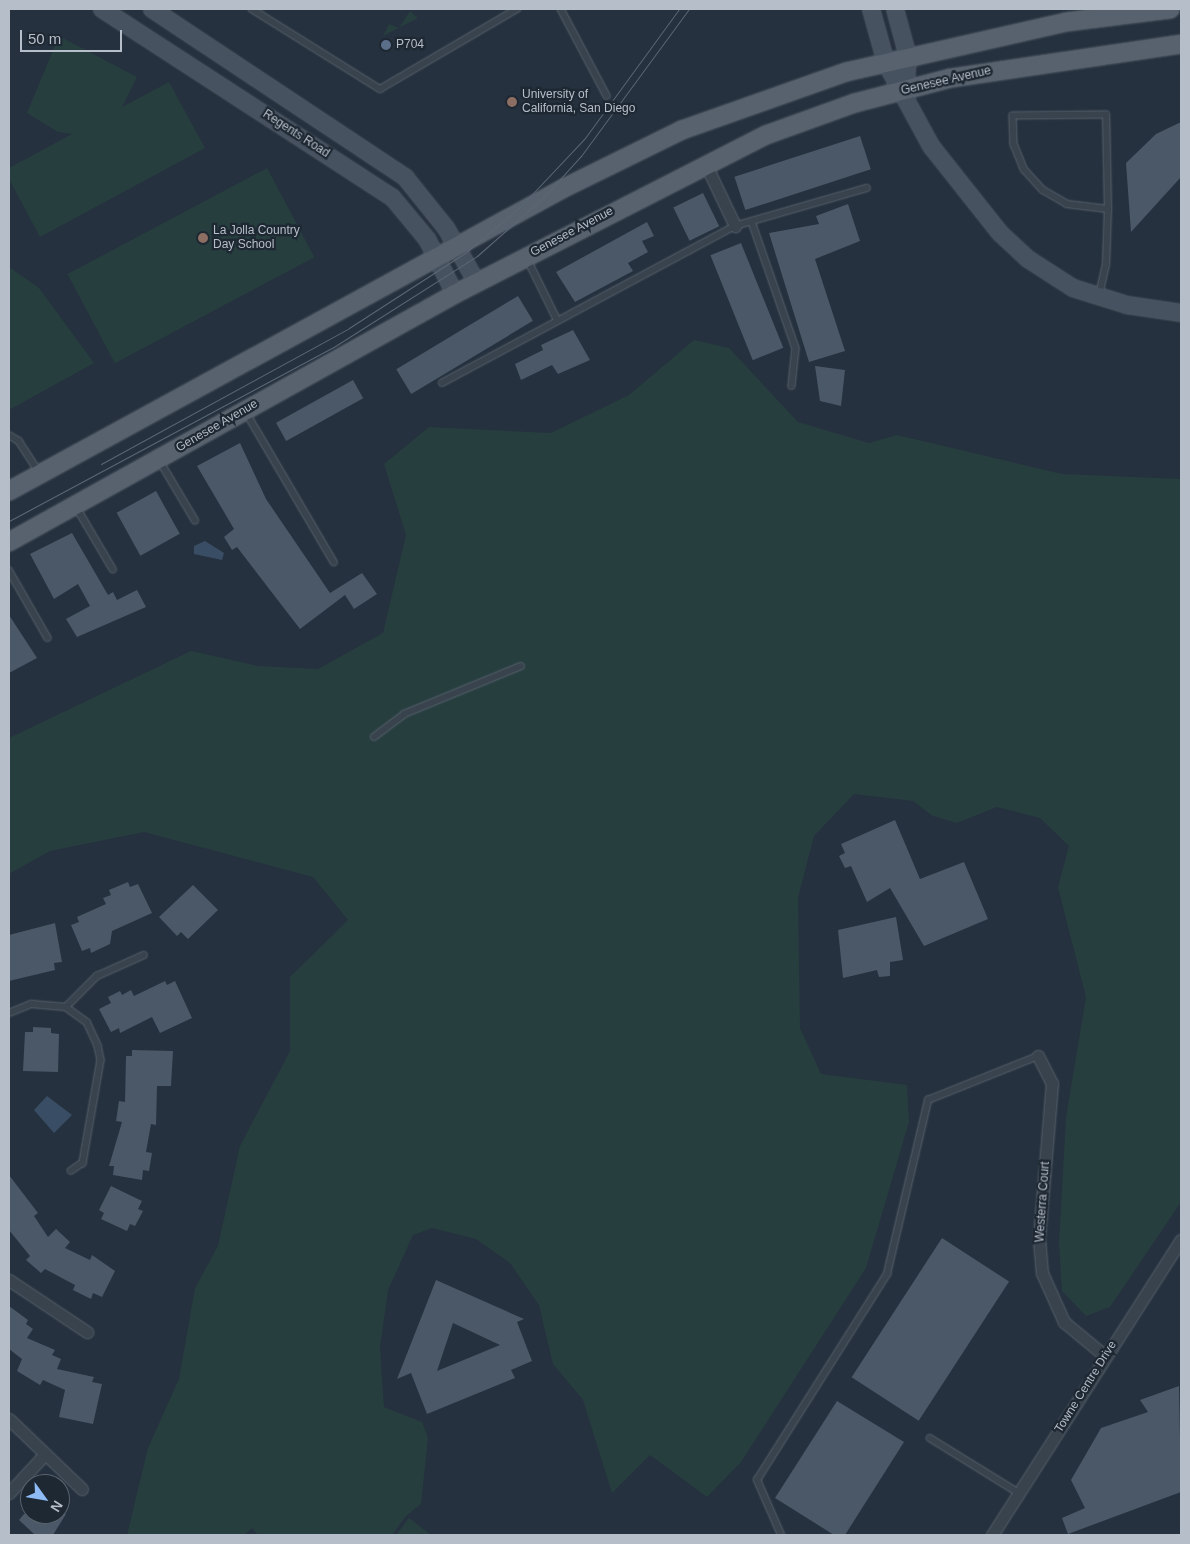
<!DOCTYPE html>
<style>
body{margin:0}
#map{position:relative;width:1190px;height:1544px;overflow:hidden;background:#25313e;font-family:Helvetica,sans-serif}
div>[style]{position:absolute}
[style*='--x']{left:calc(var(--x)*1px);top:calc(var(--y)*1px);width:calc(var(--w)*1px);rotate:calc(var(--a)*1deg)}
.green>*{inset:0;background:#273e3f;transform-origin:0 0}
.water>*{inset:0;background:#394e65}
.building>*{inset:0;background:#4b5867;transform-origin:0 0}
.roads{filter:drop-shadow(0 0 1px #57616c) drop-shadow(0 0 1px #57616c)}
.lane>*{height:5.5px;margin:-2.75px;padding:0 2.75px;transform-origin:2.75px;border-radius:2.75px;background:#39434e}
.street>*{height:11px;margin:-5.5px;padding:0 5.5px;transform-origin:5.5px;border-radius:5.5px;background:#39434e}
.secondary>*{height:16px;margin:-8px;padding:0 8px;transform-origin:8px;border-radius:8px;background:#475261}
.primary>*{height:18px;margin:-9px;padding:0 9px;transform-origin:9px;border-radius:9px;background:#57626e}
.tram>*{height:1px;margin:-0.5px;padding:0 0.5px;transform-origin:0.5px;border-radius:0.5px;background:#5b6775}
.dots>*{width:14px;height:14px;translate:-50% -50%;box-sizing:border-box;border:2px solid #1e2833;border-radius:50%}
span{translate:-50% -50%;white-space:nowrap;text-align:center;line-height:1.15;-webkit-text-stroke:4.5px #1e2833;paint-order:stroke}
.poi-label{font-size:12px;color:#b5bec9}
.left{translate:0 -50%;text-align:left}
.street-label{font-size:12px;color:#b5bec9}
.frame{position:absolute;inset:0;border:10px solid #b5bec9;pointer-events:none}
.north{position:absolute;left:20px;top:1474px;width:50px;height:50px;box-sizing:border-box;background:#1e2833;border:1px solid #5a646f;border-radius:50%;rotate:122deg;font-size:14px;font-weight:700;line-height:20px;text-align:center;color:#b5bec9}
.north::after{content:'';display:block;margin:auto;width:18px;height:22px;background:#8ebbf6;clip-path:polygon(50% 0,100% 100%,50% 72%,0 100%)}
.scale{position:absolute;left:20px;top:30px;width:102px;height:22px;box-sizing:border-box;border:2px solid #b5bec9;border-top:0;padding-left:6px;font-size:15px;line-height:18px;white-space:nowrap;color:#b5bec9;-webkit-text-stroke:4px #1e2833;paint-order:stroke}
</style>
<div id="map">
<div class="green">
<i style="clip-path:polygon(410px 11px,418px 18px,383px 36px,389px 24px,399px 28px)"></i>
<i style="clip-path:polygon(59px 36px,137px 77px,122px 107px,169px 82px,205px 148px,40px 237px,9px 179px,9px 168px,72px 134px,58px 132px,27px 113px)"></i>
<i style="left:267px;top:168px;width:101px;height:226px;rotate:62deg"></i>
<i style="clip-path:polygon(9px 267px,39px 288px,94px 363px,9px 410px)"></i>
<i style="clip-path:polygon(694px 340px,729px 348px,798px 422px,869px 443px,897px 435px,1062px 474px,1181px 479px,1181px 1202px,1110px 1307px,1086px 1316px,1062px 1291px,1059px 1243px,1066px 1117px,1086px 997px,1058px 887px,1069px 846px,1040px 818px,997px 807px,957px 823px,933px 816px,913px 801px,854px 794px,814px 836px,798px 898px,800px 1028px,821px 1074px,907px 1085px,909px 1122px,866px 1268px,741px 1462px,707px 1497px,650px 1455px,612px 1493px,583px 1400px,553px 1364px,539px 1305px,510px 1263px,476px 1239px,432px 1228px,413px 1235px,388px 1290px,380px 1348px,384px 1407px,422px 1422px,428px 1438px,421px 1504px,406px 1516px,392px 1535px,258px 1535px,252px 1528px,244px 1535px,127px 1535px,148px 1448px,179px 1379px,195px 1288px,218px 1246px,240px 1146px,290px 1051px,290px 977px,348px 920px,313px 877px,144px 832px,50px 851px,9px 874px,9px 738px,191px 651px,258px 666px,318px 669px,383px 633px,406px 535px,384px 464px,429px 427px,551px 433px,629px 395px)"></i>
<i style="clip-path:polygon(409px 1518px,431px 1535px,396px 1535px)"></i>
</div>
<div class="water">
<i style="clip-path:polygon(205px 541px,224px 553px,222px 560px,194px 554px,194px 546px)"></i>
<i style="clip-path:polygon(47px 1096px,72px 1115px,54px 1133px,34px 1110px)"></i>
</div>
<div class="building">
<i style="clip-path:polygon(1181px 122px,1181px 177px,1131px 232px,1126px 163px,1156px 134px)"></i>
<i style="left:860px;top:136px;width:35px;height:132px;rotate:72deg"></i>
<i style="left:703px;top:193px;width:37px;height:33px;rotate:64deg"></i>
<i style="clip-path:polygon(848px 204px,860px 241px,815px 259px,845px 351px,809px 362px,769px 233px,819px 224px,816px 216px)"></i>
<i style="clip-path:polygon(647px 222px,654px 236px,642px 241px,648px 252px,628px 263px,633px 271px,575px 302px,556px 272px)"></i>
<i style="left:741px;top:243px;width:113px;height:33px;rotate:68deg"></i>
<i style="left:518px;top:296px;width:29px;height:142px;rotate:59deg"></i>
<i style="clip-path:polygon(573px 330px,590px 360px,558px 374px,552px 365px,521px 380px,515px 364px,543px 350px,541px 345px)"></i>
<i style="clip-path:polygon(815px 366px,845px 370px,841px 406px,820px 401px)"></i>
<i style="left:353px;top:380px;width:21px;height:88px;rotate:61deg"></i>
<i style="clip-path:polygon(240px 443px,266px 499px,330px 593px,362px 573px,377px 594px,354px 609px,345px 595px,300px 629px,237px 547px,232px 550px,224px 537px,234px 529px,197px 466px)"></i>
<i style="left:156px;top:491px;width:49px;height:45px;rotate:61deg"></i>
<i style="clip-path:polygon(72px 533px,108px 595px,113px 592px,117px 600px,137px 590px,146px 607px,77px 637px,66px 619px,90px 606px,78px 584px,54px 599px,30px 554px)"></i>
<i style="clip-path:polygon(9px 615px,37px 658px,9px 673px)"></i>
<i style="clip-path:polygon(895px 820px,920px 879px,964px 862px,988px 919px,924px 946px,890px 888px,867px 902px,851px 866px,845px 868px,839px 856px,845px 853px,841px 844px)"></i>
<i style="clip-path:polygon(128px 882px,130px 887px,138px 884px,152px 913px,112px 931px,110px 944px,91px 953px,90px 948px,82px 951px,71px 925px,79px 922px,77px 917px,106px 904px,103px 898px,111px 895px,109px 890px)"></i>
<i style="clip-path:polygon(193px 885px,218px 910px,188px 939px,181px 932px,177px 936px,159px 917px)"></i>
<i style="clip-path:polygon(896px 917px,903px 960px,890px 962px,890px 976px,879px 977px,877px 970px,843px 978px,838px 930px)"></i>
<i style="clip-path:polygon(55px 923px,62px 962px,54px 963px,55px 970px,9px 981px,9px 935px)"></i>
<i style="clip-path:polygon(165px 981px,167px 985px,175px 981px,192px 1018px,160px 1033px,152px 1017px,120px 1033px,119px 1028px,111px 1032px,99px 1009px,111px 1003px,108px 997px,120px 991px,122px 995px,131px 990px,134px 996px)"></i>
<i style="clip-path:polygon(33px 1027px,51px 1028px,51px 1033px,59px 1034px,58px 1072px,23px 1071px,25px 1032px,33px 1032px)"></i>
<i style="clip-path:polygon(132px 1050px,173px 1051px,171px 1086px,157px 1086px,156px 1125px,151px 1124px,146px 1152px,152px 1153px,149px 1171px,143px 1170px,142px 1180px,113px 1175px,114px 1166px,109px 1166px,122px 1122px,116px 1121px,119px 1101px,125px 1102px,126px 1056px,132px 1056px)"></i>
<i style="clip-path:polygon(9px 1175px,38px 1213px,34px 1216px,48px 1237px,56px 1229px,70px 1242px,65px 1248px,90px 1260px,92px 1255px,115px 1271px,102px 1297px,93px 1293px,91px 1299px,73px 1290px,75px 1285px,45px 1269px,41px 1273px,26px 1260px,30px 1256px,9px 1230px)"></i>
<i style="clip-path:polygon(111px 1186px,142px 1201px,138px 1209px,143px 1211px,135px 1226px,130px 1224px,127px 1231px,101px 1219px,104px 1213px,99px 1210px)"></i>
<i style="left:942px;top:1238px;width:80px;height:166px;rotate:33deg"></i>
<i style="clip-path:polygon(evenodd,436px 1280px,524px 1319px,517px 1322px,532px 1361px,511px 1370px,515px 1378px,427px 1414px,411px 1373px,397px 1379px,436px 1280px,453px 1323px,500px 1345px,437px 1371px,453px 1323px)"></i>
<i style="clip-path:polygon(9px 1306px,28px 1320px,26px 1324px,33px 1329px,27px 1338px,55px 1350px,52px 1355px,61px 1359px,57px 1369px,94px 1377px,92px 1382px,102px 1384px,93px 1424px,59px 1417px,65px 1390px,43px 1380px,40px 1385px,17px 1371px,22px 1359px,9px 1349px)"></i>
<i style="clip-path:polygon(1179px 1386px,1181px 1492px,1068px 1534px,1062px 1518px,1085px 1508px,1071px 1480px,1101px 1428px,1148px 1412px,1140px 1400px)"></i>
<i style="clip-path:polygon(837px 1401px,904px 1442px,845px 1535px,834px 1535px,775px 1498px)"></i>
<i style="clip-path:polygon(24px 1514px,66px 1514px,53px 1535px,35px 1535px,19px 1520px)"></i>
</div>
<div class="roads">
<div class="lane">
<i style="--x:252;--y:9;--w:151;--a:32"></i>
<i style="--x:380;--y:89;--w:159;--a:-30.3"></i>
<i style="--x:561;--y:9;--w:98;--a:62.1"></i>
<i style="--x:752;--y:222;--w:133;--a:70.8"></i>
<i style="--x:796;--y:348;--w:38;--a:96"></i>
<i style="--x:527;--y:258;--w:68;--a:63.8"></i>
<i style="--x:1099;--y:295;--w:31;--a:-77"></i>
<i style="--x:1106;--y:265;--w:56;--a:-88"></i>
<i style="--x:1108;--y:209;--w:94;--a:-91.2"></i>
<i style="--x:1106;--y:115;--w:93;--a:179.4"></i>
<i style="--x:1013;--y:116;--w:28;--a:88"></i>
<i style="--x:1014;--y:144;--w:27;--a:68"></i>
<i style="--x:1024;--y:169;--w:28;--a:48"></i>
<i style="--x:1043;--y:190;--w:28;--a:30"></i>
<i style="--x:1067;--y:204;--w:41;--a:7"></i>
<i style="--x:442;--y:383;--w:332;--a:-28.2"></i>
<i style="--x:735;--y:226;--w:137;--a:-16.1"></i>
<i style="--x:246;--y:412;--w:174;--a:59.6"></i>
<i style="--x:9;--y:435;--w:12;--a:31"></i>
<i style="--x:19;--y:441;--w:38;--a:57"></i>
<i style="--x:160;--y:461;--w:69;--a:59.3"></i>
<i style="--x:77;--y:508;--w:71;--a:59.5"></i>
<i style="--x:9;--y:570;--w:78;--a:60.2"></i>
<i style="--x:374;--y:737;--w:38;--a:-37"></i>
<i style="--x:404;--y:714;--w:126;--a:-22.3"></i>
<i style="--x:66;--y:1007;--w:44;--a:-45"></i>
<i style="--x:97;--y:976;--w:51;--a:-24.1"></i>
<i style="--x:9;--y:1013;--w:24;--a:-22"></i>
<i style="--x:31;--y:1004;--w:35;--a:5"></i>
<i style="--x:66;--y:1007;--w:26;--a:36"></i>
<i style="--x:87;--y:1022;--w:26;--a:65"></i>
<i style="--x:98;--y:1046;--w:14;--a:78"></i>
<i style="--x:101;--y:1060;--w:105;--a:99.9"></i>
<i style="--x:83;--y:1163;--w:14;--a:146"></i>
<i style="--x:930;--y:1438;--w:105;--a:31.7"></i>
<i style="--x:781;--y:1535;--w:60;--a:-113.6"></i>
<i style="--x:757;--y:1480;--w:244;--a:-57.7"></i>
<i style="--x:887;--y:1274;--w:179;--a:-76.7"></i>
<i style="--x:928;--y:1100;--w:118;--a:-21.8"></i>
</div>
<div class="street">
<i style="--x:705;--y:163;--w:70;--a:64.5"></i>
<i style="--x:1038;--y:1056;--w:30;--a:63"></i>
<i style="--x:1052;--y:1083;--w:157;--a:94.8"></i>
<i style="--x:1039;--y:1239;--w:34;--a:85"></i>
<i style="--x:1042;--y:1273;--w:54;--a:65.8"></i>
<i style="--x:1064;--y:1322;--w:53;--a:39.7"></i>
<i style="--x:9;--y:1280;--w:94;--a:33.7"></i>
<i style="--x:9;--y:1419;--w:101;--a:43.8"></i>
<i style="--x:9;--y:1493;--w:53;--a:-47.3"></i>
<i style="--x:992;--y:1535;--w:350;--a:-57.4"></i>
</div>
<div class="secondary">
<i style="--x:102;--y:9;--w:346;--a:33"></i>
<i style="--x:392;--y:197;--w:55;--a:50.2"></i>
<i style="--x:427;--y:239;--w:62;--a:63"></i>
<i style="--x:152;--y:9;--w:304;--a:33.6"></i>
<i style="--x:405;--y:177;--w:65;--a:51.2"></i>
<i style="--x:446;--y:228;--w:63;--a:60.6"></i>
<i style="--x:871;--y:9;--w:56;--a:74.5"></i>
<i style="--x:886;--y:63;--w:94;--a:61.5"></i>
<i style="--x:931;--y:146;--w:111;--a:51.6"></i>
<i style="--x:1000;--y:233;--w:38;--a:43"></i>
<i style="--x:1028;--y:259;--w:54;--a:32.8"></i>
<i style="--x:1073;--y:288;--w:57;--a:17.5"></i>
<i style="--x:1127;--y:305;--w:55;--a:8.4"></i>
<i style="--x:895;--y:9;--w:50;--a:74.8"></i>
<i style="--x:908;--y:57;--w:34;--a:95"></i>
</div>
<div class="primary">
<i style="--x:9;--y:491;--w:630;--a:-28.64"></i>
<i style="--x:562;--y:189;--w:134;--a:-26.2"></i>
<i style="--x:682;--y:130;--w:174;--a:-19.5"></i>
<i style="--x:846;--y:72;--w:226;--a:-12.8"></i>
<i style="--x:1066;--y:22;--w:105;--a:-7.1"></i>
<i style="--x:9;--y:542;--w:510;--a:-29.08"></i>
<i style="--x:455;--y:294;--w:349;--a:-27.1"></i>
<i style="--x:766;--y:135;--w:95;--a:-19.8"></i>
<i style="--x:855;--y:103;--w:99;--a:-14.6"></i>
<i style="--x:951;--y:78;--w:232;--a:-8.4"></i>
</div>
</div>
<div class="tram">
<i style="--x:101;--y:464;--w:283;--a:-28.7"></i>
<i style="--x:349;--y:328;--w:138;--a:-32.9"></i>
<i style="--x:465;--y:253;--w:72;--a:-39.9"></i>
<i style="--x:520;--y:207;--w:95;--a:-46.7"></i>
<i style="--x:585;--y:138;--w:160;--a:-53.9"></i>
<i style="--x:9;--y:521;--w:366;--a:-28.2"></i>
<i style="--x:332;--y:348;--w:172;--a:-32.4"></i>
<i style="--x:477;--y:256;--w:88;--a:-41.3"></i>
<i style="--x:543;--y:198;--w:57;--a:-47.9"></i>
<i style="--x:581;--y:156;--w:182;--a:-53.7"></i>
</div>
<div class="dots">
<i style="left:386px;top:45px;background:#5c6f8a"></i>
<i style="left:512px;top:102px;background:#8d6e63"></i>
<i style="left:203px;top:238px;background:#8d6e63"></i>
</div>
<div class="poi-label">
<span class="left" style="left:396px;top:45px">P704</span>
<span class="left" style="left:522px;top:102px">University of<br>California, San Diego</span>
<span class="left" style="left:213px;top:238px">La Jolla Country<br>Day School</span>
</div>
<div class="street-label">
<span style="left:946px;top:81px;rotate:-13deg">Genesee Avenue</span>
<span style="left:296px;top:134px;rotate:33deg">Regents Road</span>
<span style="left:572px;top:232px;rotate:-28deg">Genesee Avenue</span>
<span style="left:217px;top:426px;rotate:-30deg">Genesee Avenue</span>
<span style="left:1043px;top:1202px;rotate:-86deg">Westerra Court</span>
<span style="left:1086px;top:1387px;rotate:-58deg">Towne Centre Drive</span>
</div>
<div class="frame"></div>
<div class="north">N</div>
<div class="scale">50 m</div>
</div>
